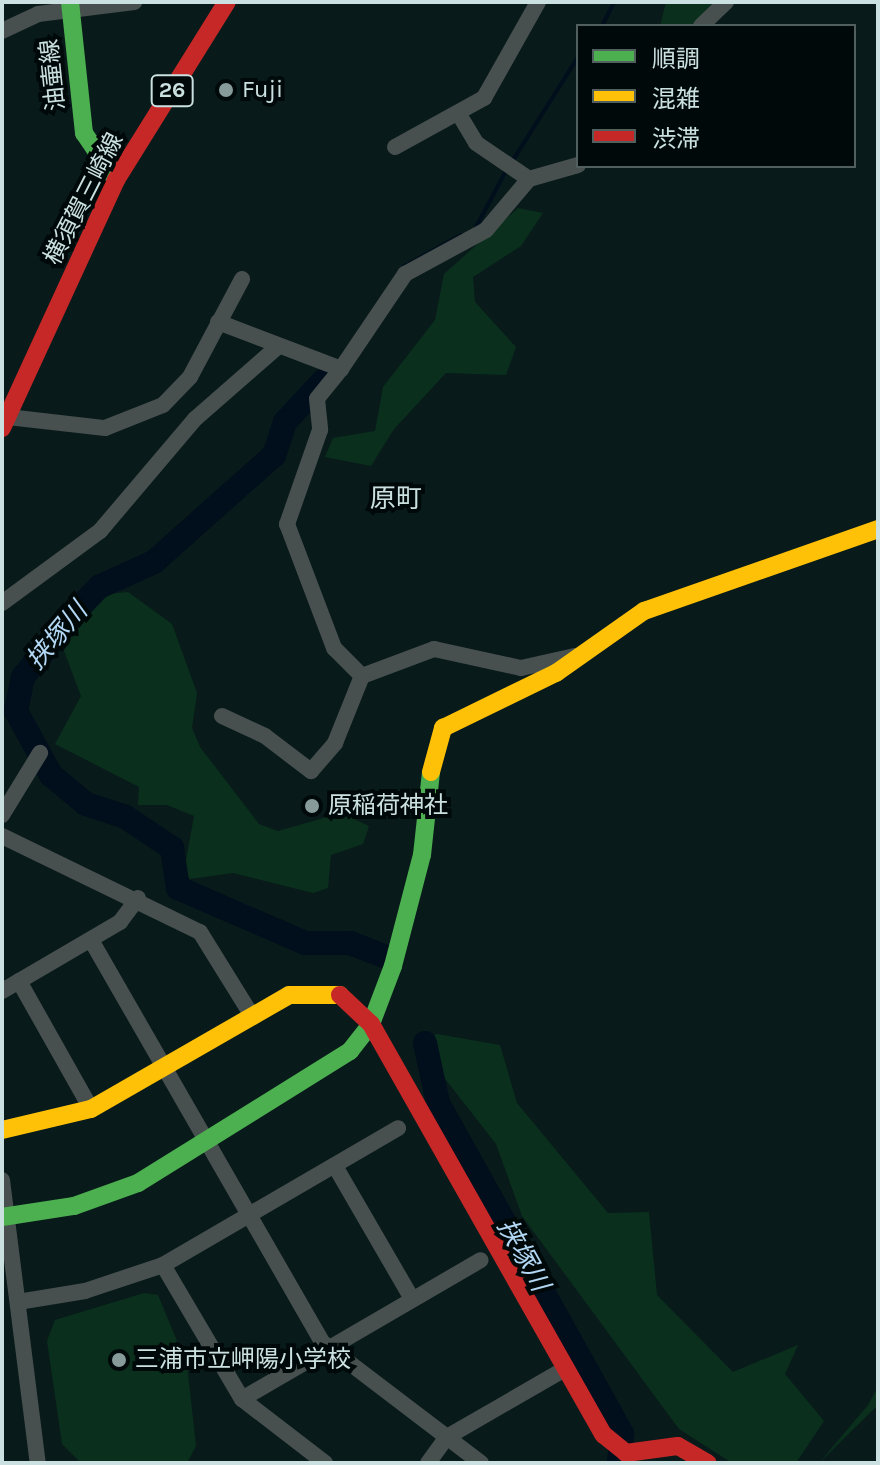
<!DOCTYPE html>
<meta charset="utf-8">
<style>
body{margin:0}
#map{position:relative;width:880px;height:1465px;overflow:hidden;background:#081a1a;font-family:Karla,"Noto Sans JP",sans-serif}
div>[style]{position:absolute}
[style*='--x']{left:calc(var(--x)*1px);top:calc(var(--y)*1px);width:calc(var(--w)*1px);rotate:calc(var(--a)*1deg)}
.green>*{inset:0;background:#0a301d}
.stream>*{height:4px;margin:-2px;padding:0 2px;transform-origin:2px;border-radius:2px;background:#010e1c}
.river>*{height:24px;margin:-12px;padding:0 12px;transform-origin:12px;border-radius:12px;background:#010e1c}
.street>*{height:16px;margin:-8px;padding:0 8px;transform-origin:8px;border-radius:8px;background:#47504e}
.fast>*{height:18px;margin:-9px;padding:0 9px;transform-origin:9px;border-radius:9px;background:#4caf50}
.slow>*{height:18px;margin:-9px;padding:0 9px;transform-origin:9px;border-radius:9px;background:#ffc107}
.jam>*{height:18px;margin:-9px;padding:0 9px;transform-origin:9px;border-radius:9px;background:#c62828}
.dots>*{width:22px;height:22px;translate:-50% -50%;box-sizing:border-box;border:4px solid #000909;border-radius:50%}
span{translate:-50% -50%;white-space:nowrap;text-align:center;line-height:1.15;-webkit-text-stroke:8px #000909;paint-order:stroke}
.shield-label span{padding:2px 6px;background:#000909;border:2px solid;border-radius:6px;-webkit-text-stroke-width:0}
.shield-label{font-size:22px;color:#cbe1e1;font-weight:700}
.street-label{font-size:24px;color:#cbe1e1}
.poi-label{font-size:24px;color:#cbe1e1}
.left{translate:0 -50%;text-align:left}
.neighbourhood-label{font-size:26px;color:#cbe1e1}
.water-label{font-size:26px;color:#b2d8f5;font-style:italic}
.frame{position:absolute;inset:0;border:4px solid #cbe1e1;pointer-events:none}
.legend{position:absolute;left:576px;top:24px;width:280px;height:144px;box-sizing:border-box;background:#000909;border:2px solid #515f5f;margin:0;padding:10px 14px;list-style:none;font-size:24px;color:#cbe1e1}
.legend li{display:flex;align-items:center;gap:16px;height:40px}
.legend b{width:40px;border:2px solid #515f5f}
</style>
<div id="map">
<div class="green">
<i style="clip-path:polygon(666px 2px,722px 2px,698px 26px,660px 26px)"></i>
<i style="clip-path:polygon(518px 208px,543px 213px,521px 246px,473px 277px,475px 302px,516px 347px,506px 375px,446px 373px,394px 429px,371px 466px,325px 457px,333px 438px,375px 431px,383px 387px,435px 320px,444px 274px)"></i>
<i style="clip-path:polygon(128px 592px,172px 624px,197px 693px,192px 728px,200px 747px,259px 824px,278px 831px,341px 813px,369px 826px,363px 844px,331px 855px,328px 888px,313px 893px,233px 873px,190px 879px,184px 871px,194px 816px,167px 805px,138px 805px,139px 787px,55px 744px,81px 696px,64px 651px,73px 626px,105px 594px)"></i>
<i style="clip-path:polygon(437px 1034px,500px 1045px,517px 1103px,608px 1213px,649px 1212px,657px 1295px,733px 1372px,798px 1345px,785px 1374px,824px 1421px,796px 1463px,732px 1463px,679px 1429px,522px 1216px,496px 1144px,417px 1043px)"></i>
<i style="clip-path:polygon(144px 1293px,158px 1295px,187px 1365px,196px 1446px,187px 1463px,81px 1463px,62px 1444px,47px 1341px,55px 1320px)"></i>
<i style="clip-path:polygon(878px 1387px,878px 1405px,819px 1463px,868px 1405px)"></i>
</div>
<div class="stream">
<i style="--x:602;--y:26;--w:27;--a:-63"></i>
<i style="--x:513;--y:160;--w:122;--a:-57.7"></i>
<i style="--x:476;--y:227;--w:66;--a:-61.9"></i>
<i style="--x:403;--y:267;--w:66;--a:-28.9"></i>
</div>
<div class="river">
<i style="--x:323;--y:381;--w:56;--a:132.8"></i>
<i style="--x:285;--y:422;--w:35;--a:108"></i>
<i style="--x:274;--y:455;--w:161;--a:138.3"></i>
<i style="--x:154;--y:562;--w:60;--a:155.6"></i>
<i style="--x:99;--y:587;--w:29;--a:134"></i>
<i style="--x:79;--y:608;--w:89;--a:129.1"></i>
<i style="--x:23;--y:677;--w:35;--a:102"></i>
<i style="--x:16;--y:711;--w:73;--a:61.3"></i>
<i style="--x:51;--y:775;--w:45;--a:39.6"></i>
<i style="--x:86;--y:804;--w:40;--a:18"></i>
<i style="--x:124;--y:816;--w:58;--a:33.7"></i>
<i style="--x:172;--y:848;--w:40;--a:81.5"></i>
<i style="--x:178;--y:888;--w:138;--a:23.4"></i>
<i style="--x:305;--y:943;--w:45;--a:0"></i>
<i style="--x:350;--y:943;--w:40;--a:21"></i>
<i style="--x:425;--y:1043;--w:61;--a:77.8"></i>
<i style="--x:438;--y:1103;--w:379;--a:60.9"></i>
<i style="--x:622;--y:1434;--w:29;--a:96"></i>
</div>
<div class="street">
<i style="--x:701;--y:26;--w:35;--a:-44"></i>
<i style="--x:2;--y:31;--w:40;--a:-25"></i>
<i style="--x:38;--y:14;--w:97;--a:-7.1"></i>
<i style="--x:460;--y:116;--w:31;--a:59"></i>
<i style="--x:476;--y:143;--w:64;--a:34.2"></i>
<i style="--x:395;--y:147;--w:102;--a:-28.8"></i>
<i style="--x:484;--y:98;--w:110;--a:-60.6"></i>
<i style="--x:218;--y:322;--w:132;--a:20.9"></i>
<i style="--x:341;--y:369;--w:115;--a:-56"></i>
<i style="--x:405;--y:274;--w:92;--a:-28.5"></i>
<i style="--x:486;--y:230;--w:67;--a:-49.9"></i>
<i style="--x:529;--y:179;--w:51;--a:-15.9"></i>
<i style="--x:341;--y:369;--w:38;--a:129"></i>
<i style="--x:317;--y:399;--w:31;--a:84"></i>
<i style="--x:320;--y:430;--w:100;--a:109.3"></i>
<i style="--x:287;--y:524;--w:133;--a:69.2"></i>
<i style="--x:334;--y:648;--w:40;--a:45"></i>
<i style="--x:362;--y:676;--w:77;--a:-20.6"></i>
<i style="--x:434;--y:649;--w:89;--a:12.3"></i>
<i style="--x:521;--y:668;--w:55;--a:-12.5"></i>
<i style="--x:8;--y:417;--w:98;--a:6.5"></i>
<i style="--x:105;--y:428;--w:62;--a:-21.6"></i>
<i style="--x:163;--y:405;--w:39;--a:-46"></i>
<i style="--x:190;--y:377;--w:111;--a:-62"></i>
<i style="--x:2;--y:603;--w:122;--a:-36.3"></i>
<i style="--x:100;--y:531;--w:147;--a:-49.7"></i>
<i style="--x:195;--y:419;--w:108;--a:-41.2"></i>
<i style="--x:222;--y:716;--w:47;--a:24.9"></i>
<i style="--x:265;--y:736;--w:58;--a:37.3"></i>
<i style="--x:311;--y:771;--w:37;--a:-49"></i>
<i style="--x:335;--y:743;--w:72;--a:-68.1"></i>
<i style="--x:2;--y:815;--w:73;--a:-58.5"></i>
<i style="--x:2;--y:836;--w:220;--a:25.9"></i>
<i style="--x:200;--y:932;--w:99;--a:58.2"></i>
<i style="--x:91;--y:940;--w:464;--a:60.1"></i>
<i style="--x:322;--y:1342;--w:200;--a:37.3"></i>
<i style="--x:19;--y:981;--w:147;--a:60.6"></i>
<i style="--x:2;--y:991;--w:137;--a:-30.3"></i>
<i style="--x:120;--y:922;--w:30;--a:-53"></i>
<i style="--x:335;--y:1166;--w:154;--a:59.9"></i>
<i style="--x:2;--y:1180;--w:285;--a:82.8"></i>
<i style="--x:163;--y:1265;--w:272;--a:-30.2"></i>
<i style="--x:18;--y:1302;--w:68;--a:-9.3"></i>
<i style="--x:85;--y:1291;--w:82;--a:-18.4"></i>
<i style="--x:163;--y:1265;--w:156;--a:59.5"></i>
<i style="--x:242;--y:1399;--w:105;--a:37.6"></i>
<i style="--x:242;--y:1399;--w:276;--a:-30.2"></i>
<i style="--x:428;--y:1463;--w:32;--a:-54"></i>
<i style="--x:447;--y:1437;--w:136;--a:-30"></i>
</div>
<div class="fast">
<i style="--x:70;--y:2;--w:132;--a:83.9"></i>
<i style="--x:84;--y:133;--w:57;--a:55.8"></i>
<i style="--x:2;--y:1217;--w:73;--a:-8.7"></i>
<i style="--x:74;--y:1206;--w:68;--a:-19.8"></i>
<i style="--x:138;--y:1183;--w:250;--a:-31.9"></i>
<i style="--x:350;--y:1051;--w:34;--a:-52"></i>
<i style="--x:371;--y:1024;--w:62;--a:-69.2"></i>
<i style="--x:393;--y:966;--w:115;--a:-75.4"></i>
<i style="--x:422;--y:855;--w:83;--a:-83.8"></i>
</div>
<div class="slow">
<i style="--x:431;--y:772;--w:46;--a:-74.7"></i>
<i style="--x:443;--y:728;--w:126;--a:-26"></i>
<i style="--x:556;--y:673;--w:108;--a:-35.2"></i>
<i style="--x:644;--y:611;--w:248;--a:-19.3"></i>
<i style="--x:2;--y:1130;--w:91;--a:-13.3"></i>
<i style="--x:91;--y:1109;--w:228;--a:-29.9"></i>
<i style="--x:289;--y:995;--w:51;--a:0"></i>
</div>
<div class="jam">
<i style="--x:2;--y:428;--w:273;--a:-65.3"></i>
<i style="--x:116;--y:180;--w:210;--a:-58.1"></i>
<i style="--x:340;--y:995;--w:42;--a:43.1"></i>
<i style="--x:371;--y:1024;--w:472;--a:60.5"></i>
<i style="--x:604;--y:1435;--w:28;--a:39"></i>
<i style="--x:626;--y:1453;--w:52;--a:-7.7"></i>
<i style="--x:678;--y:1446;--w:34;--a:30"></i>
</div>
<div class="dots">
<i style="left:226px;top:90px;background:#879b9b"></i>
<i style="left:312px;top:806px;background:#879b9b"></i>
<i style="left:119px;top:1360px;background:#879b9b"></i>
</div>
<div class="shield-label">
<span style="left:172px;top:91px">26</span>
</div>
<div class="street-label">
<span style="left:53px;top:75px;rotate:-96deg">油壷線</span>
<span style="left:84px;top:199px;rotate:-63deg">横須賀三崎線</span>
</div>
<div class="poi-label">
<span class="left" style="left:242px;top:90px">Fuji</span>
<span class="left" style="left:328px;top:806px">原稲荷神社</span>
<span class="left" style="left:135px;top:1360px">三浦市立岬陽小学校</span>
</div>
<div class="neighbourhood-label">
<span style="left:396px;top:499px">原町</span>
</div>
<div class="water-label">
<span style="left:57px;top:636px;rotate:-50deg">挟塚川</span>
<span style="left:523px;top:1255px;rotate:61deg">挟塚川</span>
</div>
<div class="frame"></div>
<ul class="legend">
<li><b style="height:10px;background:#4caf50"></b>順調</li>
<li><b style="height:10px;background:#ffc107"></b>混雑</li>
<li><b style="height:10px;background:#c62828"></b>渋滞</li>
</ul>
</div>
